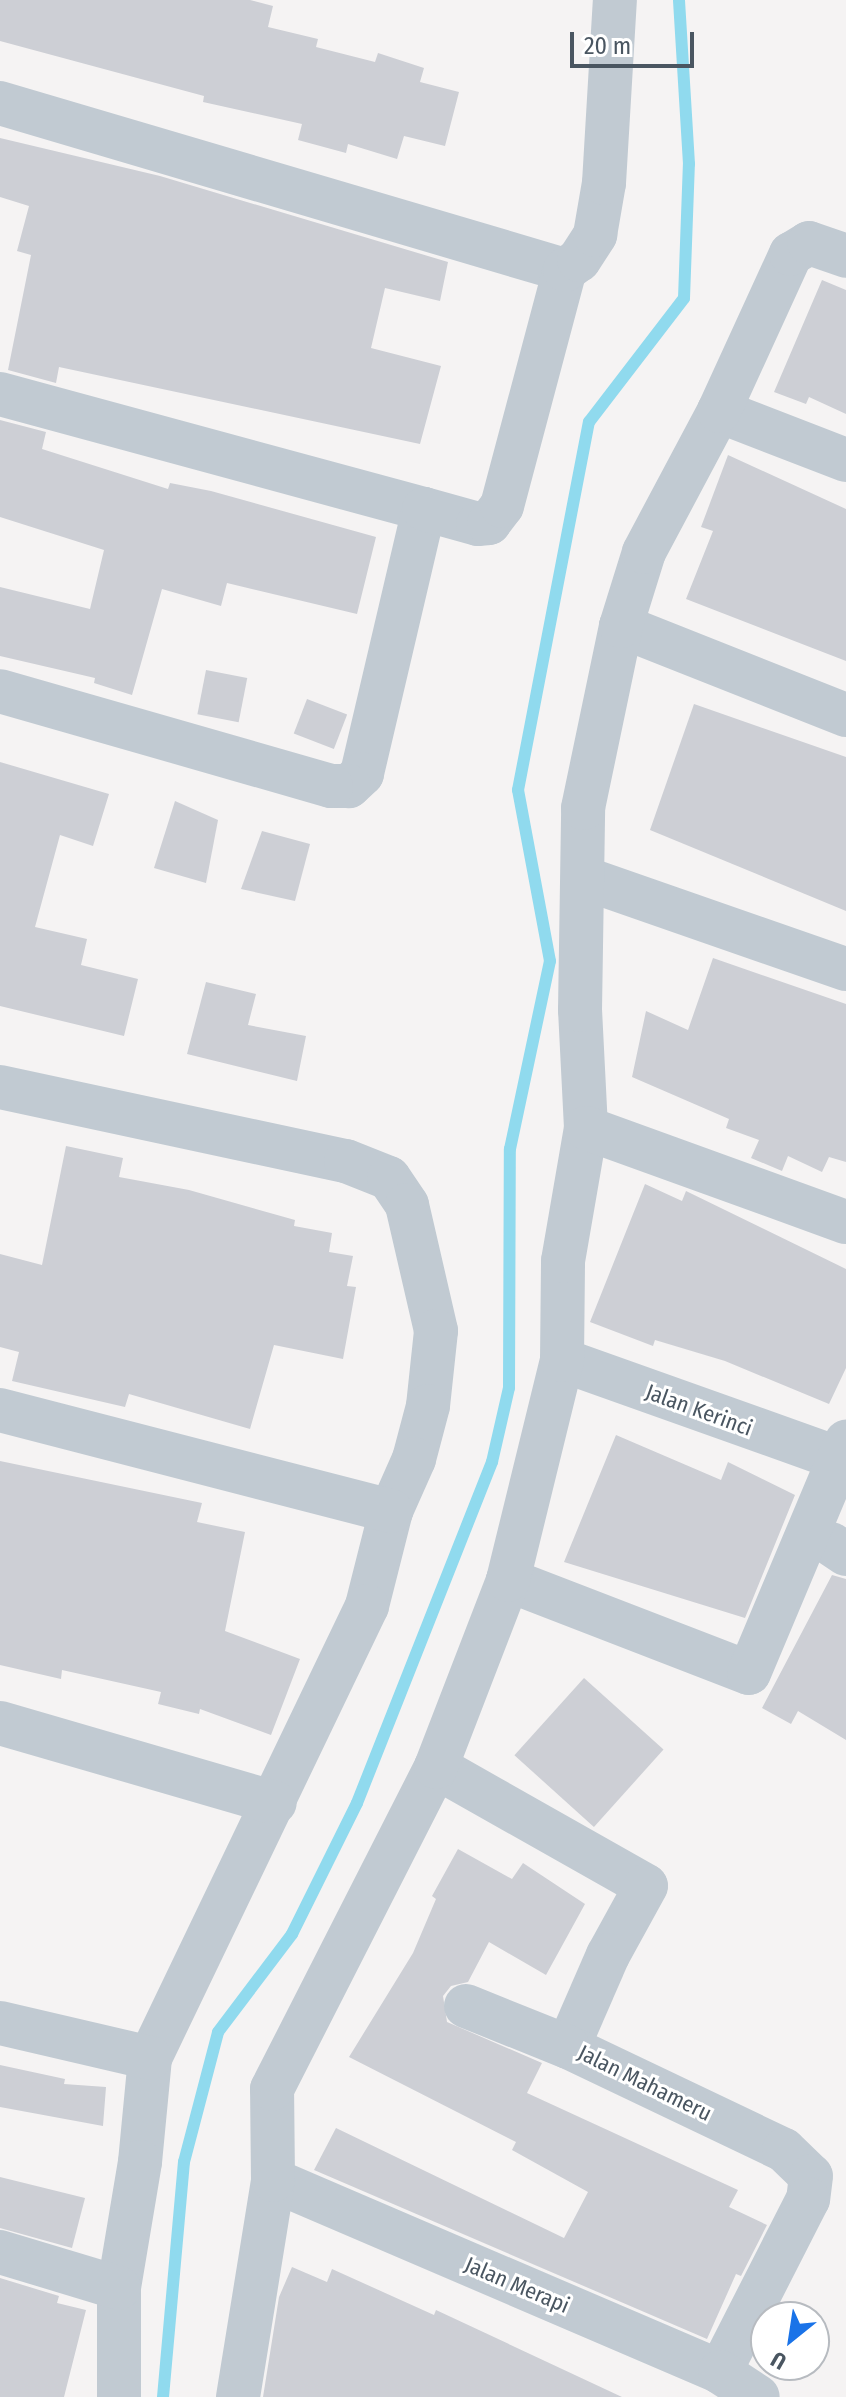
<!DOCTYPE html>
<style>
body{margin:0}
#map{position:relative;width:846px;height:2397px;overflow:hidden;background:#f5f3f3;font-family:"Fira Sans Condensed",sans-serif}
div>[style]{position:absolute}
[style*='--x']{left:calc(var(--x)*1px);top:calc(var(--y)*1px);width:calc(var(--w)*1px);rotate:calc(var(--a)*1deg)}
.stream>*{height:12px;margin:-6px;padding:0 6px;transform-origin:6px;border-radius:6px;background:#90daee}
.building>*{inset:0;background:#cdcfd5;transform-origin:0 0}
.minor>*{height:44px;margin:-22px;padding:0 22px;transform-origin:22px;border-radius:22px;background:#c1cad2}
span{translate:-50% -50%;white-space:nowrap;text-align:center;line-height:1.15;-webkit-text-stroke:6px #fff;paint-order:stroke}
.street-label{font-size:22px;color:#4a5661}
.north{position:absolute;left:750px;top:2301px;width:80px;height:80px;box-sizing:border-box;background:#fff;border:2px solid #b7bbc0;border-radius:50%;rotate:210deg;font-size:22px;font-weight:700;line-height:32px;text-align:center;color:#4a5661}
.north::after{content:'';display:block;margin:auto;width:28px;height:36px;background:#1a73e8;clip-path:polygon(50% 0,100% 100%,50% 72%,0 100%)}
.scale{position:absolute;left:570px;top:32px;width:124px;height:36px;box-sizing:border-box;border:4px solid #4a5661;border-top:0;padding-left:10px;font-size:24px;line-height:28px;white-space:nowrap;color:#4a5661;-webkit-text-stroke:6px #fff;paint-order:stroke}
</style>
<div id="map">
<div class="stream">
<i style="--x:163;--y:2397;--w:236;--a:-84.9"></i>
<i style="--x:184;--y:2162;--w:134;--a:-75.3"></i>
<i style="--x:218;--y:2032;--w:123;--a:-52.9"></i>
<i style="--x:292;--y:1934;--w:146;--a:-63.6"></i>
<i style="--x:357;--y:1803;--w:367;--a:-68.4"></i>
<i style="--x:492;--y:1462;--w:76;--a:-77.1"></i>
<i style="--x:509;--y:1388;--w:239;--a:-89.8"></i>
<i style="--x:510;--y:1149;--w:192;--a:-78"></i>
<i style="--x:550;--y:961;--w:174;--a:-100.6"></i>
<i style="--x:518;--y:790;--w:375;--a:-79.1"></i>
<i style="--x:589;--y:422;--w:156;--a:-52.5"></i>
<i style="--x:684;--y:298;--w:134;--a:-87.9"></i>
<i style="--x:689;--y:164;--w:164;--a:-93.5"></i>
</div>
<div class="building">
<i style="clip-path:polygon(0 0,250px 0,273px 6px,268px 27px,318px 39px,316px 47px,375px 62px,378px 53px,424px 68px,420px 82px,459px 92px,445px 146px,404px 136px,397px 159px,348px 144px,346px 153px,298px 140px,302px 124px,203px 102px,204px 96px,0 41px)"></i>
<i style="clip-path:polygon(0 138px,160px 176px,448px 262px,440px 301px,385px 288px,371px 348px,441px 366px,420px 444px,59px 367px,56px 383px,8px 370px,31px 255px,17px 251px,29px 206px,0 197px)"></i>
<i style="clip-path:polygon(822px 280px,846px 290px,846px 414px,809px 397px,806px 404px,774px 392px)"></i>
<i style="clip-path:polygon(0 420px,46px 432px,42px 449px,168px 489px,170px 483px,211px 491px,376px 537px,357px 614px,227px 583px,221px 606px,162px 589px,132px 695px,94px 683px,95px 678px,0 656px,0 587px,90px 609px,104px 550px,0 517px)"></i>
<i style="clip-path:polygon(728px 455px,846px 509px,846px 661px,686px 599px,713px 531px,701px 527px)"></i>
<i style="left:206px;top:670px;width:42px;height:45px;rotate:11deg"></i>
<i style="left:307px;top:699px;width:43px;height:37px;rotate:21deg"></i>
<i style="clip-path:polygon(694px 704px,846px 757px,846px 911px,650px 830px)"></i>
<i style="clip-path:polygon(0 762px,109px 794px,93px 846px,60px 835px,35px 927px,87px 939px,81px 965px,138px 979px,124px 1036px,0 1006px)"></i>
<i style="clip-path:polygon(175px 801px,218px 820px,206px 883px,154px 868px)"></i>
<i style="clip-path:polygon(262px 831px,310px 844px,295px 901px,241px 889px)"></i>
<i style="clip-path:polygon(713px 958px,846px 1004px,846px 1162px,829px 1157px,822px 1172px,788px 1156px,782px 1171px,751px 1158px,759px 1140px,726px 1128px,729px 1119px,632px 1077px,646px 1011px,688px 1030px)"></i>
<i style="clip-path:polygon(206px 982px,256px 994px,248px 1025px,306px 1036px,297px 1081px,187px 1054px)"></i>
<i style="clip-path:polygon(66px 1146px,123px 1158px,119px 1177px,189px 1190px,295px 1220px,294px 1226px,332px 1233px,329px 1252px,353px 1256px,347px 1286px,356px 1287px,343px 1359px,274px 1345px,250px 1429px,129px 1394px,125px 1407px,12px 1381px,19px 1352px,0 1347px,0 1254px,42px 1265px)"></i>
<i style="clip-path:polygon(645px 1184px,682px 1201px,686px 1191px,846px 1269px,846px 1368px,829px 1404px,725px 1361px,655px 1340px,653px 1346px,590px 1322px)"></i>
<i style="clip-path:polygon(616px 1435px,721px 1480px,728px 1462px,795px 1495px,745px 1618px,564px 1562px)"></i>
<i style="clip-path:polygon(0 1461px,202px 1503px,197px 1522px,245px 1532px,225px 1631px,300px 1659px,271px 1735px,200px 1709px,199px 1714px,158px 1704px,161px 1692px,62px 1670px,61px 1679px,0 1665px)"></i>
<i style="clip-path:polygon(832px 1575px,846px 1579px,846px 1740px,798px 1711px,791px 1724px,762px 1708px)"></i>
<i style="left:584px;top:1678px;width:107px;height:104px;rotate:42deg"></i>
<i style="clip-path:polygon(458px 1849px,512px 1879px,523px 1863px,585px 1904px,546px 1975px,489px 1942px,468px 1982px,451px 1986px,443px 1996px,447px 2022px,542px 2063px,527px 2093px,738px 2190px,729px 2207px,767px 2225px,741px 2276px,736px 2274px,707px 2339px,314px 2170px,336px 2128px,564px 2238px,588px 2192px,512px 2150px,516px 2142px,349px 2057px,413px 1953px,436px 1899px,432px 1896px)"></i>
<i style="clip-path:polygon(0 2065px,65px 2079px,64px 2084px,106px 2087px,103px 2126px,0 2107px)"></i>
<i style="clip-path:polygon(0 2177px,85px 2198px,72px 2248px,0 2228px)"></i>
<i style="clip-path:polygon(292px 2267px,327px 2282px,332px 2269px,434px 2315px,436px 2310px,622px 2397px,263px 2397px,279px 2297px)"></i>
<i style="clip-path:polygon(0 2278px,59px 2296px,57px 2303px,86px 2310px,64px 2397px,0 2397px)"></i>
</div>
<div class="minor">
<i style="--x:0;--y:103;--w:589;--a:16.47"></i>
<i style="--x:0;--y:394;--w:439;--a:15.2"></i>
<i style="--x:424;--y:509;--w:272;--a:103.2"></i>
<i style="--x:362;--y:774;--w:18;--a:137"></i>
<i style="--x:349;--y:786;--w:18;--a:180"></i>
<i style="--x:331;--y:786;--w:344;--a:-164"></i>
<i style="--x:719;--y:411;--w:136;--a:21.1"></i>
<i style="--x:424;--y:509;--w:56;--a:15.5"></i>
<i style="--x:478;--y:524;--w:11;--a:-5"></i>
<i style="--x:489;--y:523;--w:21;--a:-53"></i>
<i style="--x:502;--y:506;--w:244;--a:-75.1"></i>
<i style="--x:565;--y:270;--w:17;--a:-36"></i>
<i style="--x:579;--y:260;--w:30;--a:-57"></i>
<i style="--x:595;--y:235;--w:53;--a:-80.2"></i>
<i style="--x:604;--y:183;--w:183;--a:-86.6"></i>
<i style="--x:621;--y:626;--w:242;--a:21.6"></i>
<i style="--x:584;--y:878;--w:277;--a:19.2"></i>
<i style="--x:0;--y:1087;--w:354;--a:12.1"></i>
<i style="--x:346;--y:1161;--w:46;--a:21.6"></i>
<i style="--x:389;--y:1178;--w:32;--a:56"></i>
<i style="--x:407;--y:1205;--w:129;--a:77"></i>
<i style="--x:436;--y:1331;--w:75;--a:96.1"></i>
<i style="--x:428;--y:1406;--w:55;--a:104.8"></i>
<i style="--x:414;--y:1459;--w:57;--a:113.9"></i>
<i style="--x:391;--y:1511;--w:98;--a:104.2"></i>
<i style="--x:367;--y:1606;--w:501;--a:115.65"></i>
<i style="--x:150;--y:2058;--w:104;--a:95.5"></i>
<i style="--x:140;--y:2162;--w:128;--a:99.5"></i>
<i style="--x:119;--y:2288;--w:109;--a:90"></i>
<i style="--x:586;--y:1128;--w:118;--a:-92.9"></i>
<i style="--x:580;--y:1010;--w:202;--a:-89.1"></i>
<i style="--x:583;--y:808;--w:186;--a:-78.2"></i>
<i style="--x:621;--y:626;--w:77;--a:-72.7"></i>
<i style="--x:644;--y:552;--w:160;--a:-62"></i>
<i style="--x:719;--y:411;--w:173;--a:-65.4"></i>
<i style="--x:791;--y:254;--w:21;--a:-31"></i>
<i style="--x:809;--y:243;--w:39;--a:19"></i>
<i style="--x:562;--y:1360;--w:292;--a:19.6"></i>
<i style="--x:0;--y:1410;--w:404;--a:14.5"></i>
<i style="--x:831;--y:1544;--w:18;--a:34"></i>
<i style="--x:508;--y:1580;--w:258;--a:21.1"></i>
<i style="--x:749;--y:1673;--w:251;--a:-67.2"></i>
<i style="--x:0;--y:1723;--w:286;--a:16.2"></i>
<i style="--x:436;--y:1767;--w:241;--a:29.5"></i>
<i style="--x:646;--y:1886;--w:79;--a:118.8"></i>
<i style="--x:608;--y:1955;--w:100;--a:113.5"></i>
<i style="--x:568;--y:2047;--w:239;--a:25.5"></i>
<i style="--x:784;--y:2150;--w:37;--a:44"></i>
<i style="--x:811;--y:2176;--w:23;--a:97"></i>
<i style="--x:808;--y:2199;--w:194;--a:117"></i>
<i style="--x:466;--y:2006;--w:110;--a:21.9"></i>
<i style="--x:0;--y:2023;--w:154;--a:13.1"></i>
<i style="--x:273;--y:2180;--w:486;--a:23.2"></i>
<i style="--x:720;--y:2372;--w:45;--a:33.3"></i>
<i style="--x:0;--y:2252;--w:124;--a:16.8"></i>
<i style="--x:238;--y:2397;--w:220;--a:-80.8"></i>
<i style="--x:273;--y:2180;--w:91;--a:-90.6"></i>
<i style="--x:272;--y:2089;--w:361;--a:-63"></i>
<i style="--x:436;--y:1767;--w:200;--a:-68.9"></i>
<i style="--x:508;--y:1580;--w:227;--a:-76.2"></i>
<i style="--x:562;--y:1360;--w:99;--a:-89.4"></i>
<i style="--x:563;--y:1261;--w:135;--a:-80.2"></i>
<i style="--x:586;--y:1128;--w:276;--a:19.9"></i>
</div>
<div class="street-label">
<span style="left:699px;top:1410px;rotate:20deg">Jalan Kerinci</span>
<span style="left:645px;top:2083px;rotate:26deg">Jalan Mahameru</span>
<span style="left:517px;top:2285px;rotate:23deg">Jalan Merapi</span>
</div>
<div class="north">U</div>
<div class="scale">20 m</div>
</div>
